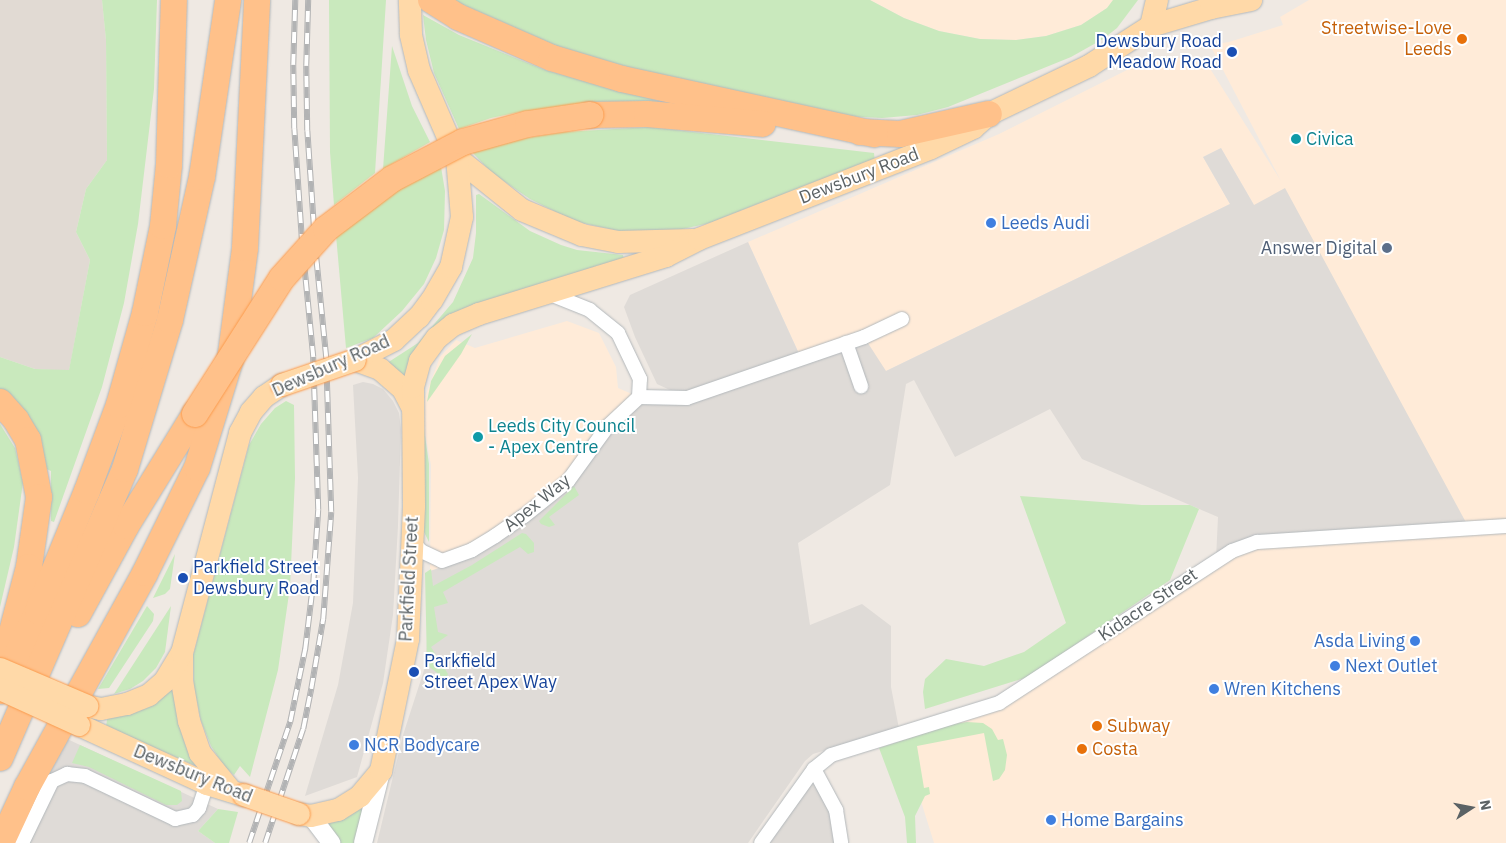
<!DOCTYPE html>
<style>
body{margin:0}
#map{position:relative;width:1506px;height:843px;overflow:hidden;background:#efe9e3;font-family:"IBM Plex Sans",sans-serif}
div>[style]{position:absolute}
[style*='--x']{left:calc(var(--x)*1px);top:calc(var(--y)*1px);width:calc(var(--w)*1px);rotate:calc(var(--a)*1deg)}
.commercial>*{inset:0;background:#ffebd8}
.industrial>*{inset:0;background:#dfdbd7}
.education>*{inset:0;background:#e1dad3}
.green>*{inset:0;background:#c9e9bd}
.roads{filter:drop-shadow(0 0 1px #b3b8bb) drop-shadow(0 0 1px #b3b8bb)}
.minor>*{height:14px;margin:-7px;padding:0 7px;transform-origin:7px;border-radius:7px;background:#fff}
.tertiary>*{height:18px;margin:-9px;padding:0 9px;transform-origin:9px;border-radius:9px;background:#fff}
.primary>*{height:22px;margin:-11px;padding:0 11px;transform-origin:11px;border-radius:11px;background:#ffd9a8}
.motorway>*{height:26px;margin:-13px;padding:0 13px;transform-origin:13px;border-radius:13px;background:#ffc18a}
.rail>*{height:5.5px;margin-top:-2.75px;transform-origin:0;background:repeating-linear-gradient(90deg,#fff 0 11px,#b2b3b4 0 22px);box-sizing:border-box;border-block:1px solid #b2b3b4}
.bridges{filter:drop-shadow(0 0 1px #fc9c4e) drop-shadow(0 0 1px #fc9c4e)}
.primary-bridge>*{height:22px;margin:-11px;padding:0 11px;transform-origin:11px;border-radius:11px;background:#ffd9a8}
.motorway-bridge>*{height:26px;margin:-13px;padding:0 13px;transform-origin:13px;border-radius:13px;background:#ffc18a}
.dots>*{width:14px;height:14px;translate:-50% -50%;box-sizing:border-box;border:2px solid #fff;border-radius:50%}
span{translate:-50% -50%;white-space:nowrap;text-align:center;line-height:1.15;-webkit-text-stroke:4px #fff;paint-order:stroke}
.food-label{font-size:18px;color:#c56008}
.right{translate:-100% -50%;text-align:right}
.left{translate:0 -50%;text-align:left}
.transit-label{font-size:18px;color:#164399}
.culture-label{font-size:18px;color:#0d838f}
.street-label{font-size:18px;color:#5b6265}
.shop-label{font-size:18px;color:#366cbe}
.service-label{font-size:18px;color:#4e5e75}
.north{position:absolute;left:1446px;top:783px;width:50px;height:50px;-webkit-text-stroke:4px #fff;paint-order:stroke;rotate:79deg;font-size:14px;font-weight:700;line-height:20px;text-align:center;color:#5b6265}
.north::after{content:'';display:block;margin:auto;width:18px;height:22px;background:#5b6265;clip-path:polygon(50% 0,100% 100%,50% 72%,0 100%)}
</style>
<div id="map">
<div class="commercial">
<i style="clip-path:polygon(870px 0,1113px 0,1107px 8px,1081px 25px,1046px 36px,1016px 40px,980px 39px,939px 31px,904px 18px)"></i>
<i style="clip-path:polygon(1309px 0,1506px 0,1506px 843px,934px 843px,900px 734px,999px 703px,1216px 559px,1254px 205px,1221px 148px,1203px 157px,1230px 204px,886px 371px,801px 358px,748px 242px,999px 134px,1143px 62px,1165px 57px,1204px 59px,1281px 181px,1210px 45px,1229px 42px,1283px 25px,1280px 17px)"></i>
<i style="clip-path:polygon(567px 321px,599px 333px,616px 367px,618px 388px,639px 397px,568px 481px,476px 556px,430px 571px,431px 465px,423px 422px,423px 402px,440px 357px,456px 340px,475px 348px)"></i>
</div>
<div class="industrial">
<i style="clip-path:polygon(1221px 148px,1254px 205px,1285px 188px,1469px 528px,1257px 542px,1216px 559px,1218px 517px,1082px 459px,1050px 409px,955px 457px,914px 380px,906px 384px,890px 485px,798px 543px,810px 625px,862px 604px,891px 626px,891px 687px,900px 734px,829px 749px,813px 754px,805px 761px,748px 843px,377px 843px,403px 735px,426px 664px,430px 571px,476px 556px,568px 481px,639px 397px,685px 397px,657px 384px,635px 337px,624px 307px,630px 295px,748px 242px,801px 358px,864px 337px,886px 371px,1230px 204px,1203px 157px)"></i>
<i style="clip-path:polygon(363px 382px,373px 384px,383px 389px,393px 401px,399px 413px,401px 429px,398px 526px,393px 615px,383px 683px,357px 777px,305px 796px,338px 685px,353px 603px,358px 478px,353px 385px)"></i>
<i style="clip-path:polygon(65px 738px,218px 809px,198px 831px,215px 843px,13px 843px)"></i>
<i style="clip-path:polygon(814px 770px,841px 843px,762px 843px)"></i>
</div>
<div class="education">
<i style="clip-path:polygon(0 0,102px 0,106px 40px,107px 160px,86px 189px,76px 232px,90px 260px,69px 371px,35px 369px,0 357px)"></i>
</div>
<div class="green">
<i style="clip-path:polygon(102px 0,157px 0,154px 89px,138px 224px,124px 303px,102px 387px,54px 522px,51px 521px,51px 471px,42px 467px,0 391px,0 357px,35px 369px,69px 370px,90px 260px,76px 232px,86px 189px,107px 160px,106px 40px)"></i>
<i style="clip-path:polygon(329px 0,386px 0,375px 173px,334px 205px,330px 152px)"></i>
<i style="clip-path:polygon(452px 0,870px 0,904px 18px,939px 31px,980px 39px,1016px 40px,1046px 36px,1081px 25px,1107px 8px,1113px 0,1138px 0,1117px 28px,1103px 39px,1071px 57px,948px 107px,917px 115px,882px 118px,844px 116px,720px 91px,572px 53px)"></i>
<i style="clip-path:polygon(423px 15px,459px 35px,545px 70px,659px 101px,658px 105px,525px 111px,491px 118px,459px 129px,434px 73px,426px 40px)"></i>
<i style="clip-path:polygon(392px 46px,412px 106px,430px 142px,383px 169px)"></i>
<i style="clip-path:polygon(650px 127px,874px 153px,875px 163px,755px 205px,710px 223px,669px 232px,623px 232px,574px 221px,530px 199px,492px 173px,472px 152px,526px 138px,563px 132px)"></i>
<i style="clip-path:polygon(441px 167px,445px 191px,444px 230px,436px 258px,424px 284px,402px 311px,373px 338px,346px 348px,336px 235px,400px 188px)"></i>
<i style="clip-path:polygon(479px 194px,530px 231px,561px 245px,577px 250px,623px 255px,624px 260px,485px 304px,409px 381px,384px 365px,418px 343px,453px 302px,473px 258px,476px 233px,476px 195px)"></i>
<i style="clip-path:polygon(472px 334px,461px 354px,427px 402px,431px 381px,445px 356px)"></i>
<i style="clip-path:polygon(286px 401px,294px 405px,295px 478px,290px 587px,278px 670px,250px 777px,240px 766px,234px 775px,224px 766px,211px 746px,201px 721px,194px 688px,193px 656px,249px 445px,261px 424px,275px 408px)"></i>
<i style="clip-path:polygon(423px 422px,429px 464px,429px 542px,424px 532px)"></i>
<i style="clip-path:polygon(0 424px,15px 448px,23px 482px,14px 547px,0 607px)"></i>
<i style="clip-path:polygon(574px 486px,579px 495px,549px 517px,555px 525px,549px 527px,541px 524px,539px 521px)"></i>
<i style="clip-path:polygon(1020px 496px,1142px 505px,1190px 505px,1199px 509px,1170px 580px,1028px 677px,925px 709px,923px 692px,925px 679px,946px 659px,984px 666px,1024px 652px,1066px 623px)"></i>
<i style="clip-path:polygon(522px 533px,526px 534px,534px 543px,534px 552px,528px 554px,520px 547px,443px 592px,448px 603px,434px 607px,438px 632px,448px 635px,431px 647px,448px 674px,445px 679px,427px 665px,425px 573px,431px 569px,433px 586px,472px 565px)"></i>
<i style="clip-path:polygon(175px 554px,170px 589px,165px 594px,153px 598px)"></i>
<i style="clip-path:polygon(147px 606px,154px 614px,153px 621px,109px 688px,98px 689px)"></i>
<i style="clip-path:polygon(171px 606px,165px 652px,156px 668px,143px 681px,130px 689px,114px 694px)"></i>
<i style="clip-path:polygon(171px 685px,196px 763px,194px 765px,106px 727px,108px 712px)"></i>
<i style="clip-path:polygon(967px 722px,983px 723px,992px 729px,998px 740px,1003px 739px,1007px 755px,1005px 770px,999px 779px,993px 781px,984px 733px,917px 746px,924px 788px,929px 787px,930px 794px,925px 796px,915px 816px,916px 843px,907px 843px,905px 817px,879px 748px,952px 724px)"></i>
<i style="clip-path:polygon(80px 745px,181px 791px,182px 801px,177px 805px,166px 805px,89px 767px,72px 763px)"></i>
<i style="clip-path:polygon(368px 796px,359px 843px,339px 843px,328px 824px)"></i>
<i style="clip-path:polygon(218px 809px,238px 812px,229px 843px,215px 843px,198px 831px)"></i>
</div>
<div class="roads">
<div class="minor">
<i style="--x:846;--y:343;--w:46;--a:70.8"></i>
<i style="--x:639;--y:397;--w:48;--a:1.2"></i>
<i style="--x:687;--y:398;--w:187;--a:-19"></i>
<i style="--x:864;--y:337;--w:42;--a:-25.3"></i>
<i style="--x:412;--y:541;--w:13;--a:48"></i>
<i style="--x:421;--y:551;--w:23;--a:25"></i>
<i style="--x:442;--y:561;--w:32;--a:-20"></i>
<i style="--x:472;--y:550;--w:27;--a:-31"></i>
<i style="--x:495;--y:536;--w:35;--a:-35"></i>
<i style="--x:524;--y:516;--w:56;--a:-38.5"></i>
<i style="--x:568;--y:481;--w:68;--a:-54"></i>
<i style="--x:608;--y:426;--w:42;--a:-43.1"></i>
<i style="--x:639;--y:397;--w:18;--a:-87"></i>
<i style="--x:640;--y:379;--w:51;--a:-115.6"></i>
<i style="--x:618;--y:333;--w:36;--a:-141"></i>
<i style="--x:590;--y:310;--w:43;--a:-158.2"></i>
<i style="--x:814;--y:769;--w:47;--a:61.8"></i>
<i style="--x:836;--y:810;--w:33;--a:81"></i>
<i style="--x:22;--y:843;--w:69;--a:-64.2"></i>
<i style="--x:52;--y:781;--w:17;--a:-25"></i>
<i style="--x:67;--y:774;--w:18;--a:6"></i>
<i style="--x:85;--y:776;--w:100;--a:25.5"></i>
<i style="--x:175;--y:819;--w:18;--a:-13"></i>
<i style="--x:193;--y:815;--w:9;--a:-49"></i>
<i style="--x:199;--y:808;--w:25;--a:-72"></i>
<i style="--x:761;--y:843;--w:91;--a:-54.4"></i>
<i style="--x:814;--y:769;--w:22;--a:-39"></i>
<i style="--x:831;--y:755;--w:176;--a:-17.2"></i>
<i style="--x:999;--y:703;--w:278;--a:-33.1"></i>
<i style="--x:1232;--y:551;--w:27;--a:-20"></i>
<i style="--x:1257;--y:542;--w:250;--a:-3.7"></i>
</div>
<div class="tertiary">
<i style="--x:311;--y:816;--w:34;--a:53"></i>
<i style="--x:363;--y:843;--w:73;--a:-75.8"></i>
</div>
<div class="primary">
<i style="--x:1151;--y:26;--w:27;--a:-77"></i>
<i style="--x:457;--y:158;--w:83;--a:38.7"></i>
<i style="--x:522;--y:210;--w:65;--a:22.6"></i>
<i style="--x:582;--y:235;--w:37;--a:11"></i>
<i style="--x:618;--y:242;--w:75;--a:-1.5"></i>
<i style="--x:355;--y:360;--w:44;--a:-27.1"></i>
<i style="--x:394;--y:340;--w:34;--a:-43"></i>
<i style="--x:419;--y:317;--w:21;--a:-53"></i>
<i style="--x:432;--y:300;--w:38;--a:-60"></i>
<i style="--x:451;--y:267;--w:51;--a:-77.6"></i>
<i style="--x:462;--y:217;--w:59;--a:-94.8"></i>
<i style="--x:457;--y:158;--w:96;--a:-113.4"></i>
<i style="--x:419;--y:70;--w:37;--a:-103"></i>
<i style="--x:411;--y:34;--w:34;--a:-92"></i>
<i style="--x:355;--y:360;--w:27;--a:20"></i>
<i style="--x:380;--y:369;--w:30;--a:41"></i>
<i style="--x:403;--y:389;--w:22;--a:63"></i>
<i style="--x:182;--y:654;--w:27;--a:90"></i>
<i style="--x:182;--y:681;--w:41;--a:80.1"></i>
<i style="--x:189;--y:721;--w:34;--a:71"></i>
<i style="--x:200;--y:753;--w:49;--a:50.8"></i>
<i style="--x:87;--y:706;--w:14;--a:12"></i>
<i style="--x:101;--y:709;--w:26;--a:-11"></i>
<i style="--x:127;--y:704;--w:24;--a:-22"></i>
<i style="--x:149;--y:695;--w:21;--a:-41"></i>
<i style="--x:165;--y:681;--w:33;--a:-59"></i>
<i style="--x:182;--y:653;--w:228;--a:-75.2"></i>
<i style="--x:240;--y:433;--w:24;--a:-62"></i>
<i style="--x:251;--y:412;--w:20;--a:-49"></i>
<i style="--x:264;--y:397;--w:22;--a:-34"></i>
<i style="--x:79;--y:725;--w:141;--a:24.7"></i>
<i style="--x:207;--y:784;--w:39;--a:17"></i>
<i style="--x:299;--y:814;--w:12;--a:9"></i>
<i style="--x:311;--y:816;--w:28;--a:-13"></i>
<i style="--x:338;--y:810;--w:26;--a:-32"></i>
<i style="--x:360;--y:796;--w:33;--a:-50"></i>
<i style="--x:381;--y:771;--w:135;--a:-78.4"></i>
<i style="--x:408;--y:639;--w:133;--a:-87.4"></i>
<i style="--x:414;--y:506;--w:119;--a:-90.5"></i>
<i style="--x:413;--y:387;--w:27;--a:-75"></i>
<i style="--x:420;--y:361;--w:29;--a:-54"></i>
<i style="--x:437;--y:338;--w:21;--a:-39"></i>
<i style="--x:453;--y:325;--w:28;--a:-23"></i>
<i style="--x:479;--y:314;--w:196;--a:-17.2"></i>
<i style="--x:666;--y:256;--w:37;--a:-27"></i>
<i style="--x:699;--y:239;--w:249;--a:-21.4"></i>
<i style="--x:931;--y:148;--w:47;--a:-25.5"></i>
<i style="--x:973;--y:128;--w:21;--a:-41"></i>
<i style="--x:989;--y:114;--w:111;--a:-25.6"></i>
<i style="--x:1089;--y:66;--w:74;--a:-32.8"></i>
<i style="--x:1151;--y:26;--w:63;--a:-16.7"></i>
<i style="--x:1211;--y:8;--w:41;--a:-11.3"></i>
</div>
<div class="motorway">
<i style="--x:431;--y:0;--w:32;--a:32"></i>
<i style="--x:458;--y:17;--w:103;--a:23.6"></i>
<i style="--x:552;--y:58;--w:73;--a:16.7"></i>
<i style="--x:622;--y:79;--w:259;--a:12.3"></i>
<i style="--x:590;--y:115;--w:57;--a:-1"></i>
<i style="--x:647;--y:114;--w:116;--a:4.9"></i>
<i style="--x:860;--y:132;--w:40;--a:2.9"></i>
<i style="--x:900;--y:134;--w:91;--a:-12.7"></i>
<i style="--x:0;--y:402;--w:24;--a:48"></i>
<i style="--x:16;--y:420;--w:23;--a:59"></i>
<i style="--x:28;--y:440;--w:58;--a:79.1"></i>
<i style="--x:39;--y:497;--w:71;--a:98.1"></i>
<i style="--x:29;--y:567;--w:83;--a:104.7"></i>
<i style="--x:78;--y:614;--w:100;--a:-61.4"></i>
<i style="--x:126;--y:526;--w:132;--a:-58.4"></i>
<i style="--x:0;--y:691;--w:89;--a:-64.6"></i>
<i style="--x:38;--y:611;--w:130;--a:-67.8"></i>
<i style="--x:87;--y:491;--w:92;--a:-69.6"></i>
<i style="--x:119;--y:405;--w:96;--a:-74.2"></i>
<i style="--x:145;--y:313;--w:89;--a:-78.3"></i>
<i style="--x:163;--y:226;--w:61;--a:-84.4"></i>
<i style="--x:169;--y:165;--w:165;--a:-88.3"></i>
<i style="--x:0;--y:758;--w:315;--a:-66.6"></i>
<i style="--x:125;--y:469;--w:156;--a:-73.2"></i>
<i style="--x:170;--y:320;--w:147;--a:-77.4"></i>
<i style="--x:202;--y:177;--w:179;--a:-81.6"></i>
<i style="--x:1;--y:843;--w:62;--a:-65.1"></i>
<i style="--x:27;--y:787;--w:244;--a:-61.1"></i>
<i style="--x:145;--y:573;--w:117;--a:-63.7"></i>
<i style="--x:197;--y:468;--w:112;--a:-72.9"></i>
<i style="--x:230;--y:361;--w:114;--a:-82.4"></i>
<i style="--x:245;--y:248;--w:248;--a:-87.2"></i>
</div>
</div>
<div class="rail">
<i style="--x:249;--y:843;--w:128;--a:-71.3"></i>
<i style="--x:290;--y:722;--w:75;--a:-78.4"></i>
<i style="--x:305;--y:649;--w:66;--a:-83.1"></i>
<i style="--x:313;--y:583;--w:73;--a:-86.1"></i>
<i style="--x:318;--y:510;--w:153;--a:-91.9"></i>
<i style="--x:313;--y:357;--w:113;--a:-95.6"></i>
<i style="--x:302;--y:245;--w:116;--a:-93.9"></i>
<i style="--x:294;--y:129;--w:64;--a:-90.9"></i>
<i style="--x:293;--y:65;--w:65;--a:-88.2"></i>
<i style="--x:265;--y:843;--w:120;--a:-71.6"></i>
<i style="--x:303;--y:729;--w:41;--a:-78.7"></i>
<i style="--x:311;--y:689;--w:71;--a:-80.3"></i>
<i style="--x:323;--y:619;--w:107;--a:-85.7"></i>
<i style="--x:331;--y:512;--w:154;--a:-91.9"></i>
<i style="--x:326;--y:358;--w:112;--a:-95.7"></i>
<i style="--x:315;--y:247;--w:116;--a:-93.9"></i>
<i style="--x:307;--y:131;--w:65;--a:-90.9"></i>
<i style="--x:306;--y:66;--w:66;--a:-88.3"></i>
</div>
<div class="bridges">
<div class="primary-bridge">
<i style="--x:282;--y:385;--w:77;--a:-18.9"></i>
<i style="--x:0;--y:669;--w:95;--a:23"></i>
<i style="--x:0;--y:689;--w:87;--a:24.5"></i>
<i style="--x:244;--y:795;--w:58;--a:19.1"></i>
</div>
<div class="motorway-bridge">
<i style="--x:195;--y:414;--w:161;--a:-57.4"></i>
<i style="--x:282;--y:278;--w:66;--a:-48.1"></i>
<i style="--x:326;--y:229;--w:83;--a:-37.1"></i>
<i style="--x:392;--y:179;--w:80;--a:-27.5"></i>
<i style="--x:463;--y:142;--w:67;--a:-15.5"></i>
<i style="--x:528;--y:124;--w:63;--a:-8.3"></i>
</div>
</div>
<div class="dots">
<i style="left:1462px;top:39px;background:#e8710a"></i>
<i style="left:1232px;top:52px;background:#1a4fb4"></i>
<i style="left:1296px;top:139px;background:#0f9aa8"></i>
<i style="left:991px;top:223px;background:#3f7fe0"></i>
<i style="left:1387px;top:248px;background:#5c6f8a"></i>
<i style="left:478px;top:437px;background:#0f9aa8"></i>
<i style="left:183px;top:578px;background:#1a4fb4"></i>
<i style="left:1415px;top:641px;background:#3f7fe0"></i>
<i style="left:1335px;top:666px;background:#3f7fe0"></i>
<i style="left:414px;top:672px;background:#1a4fb4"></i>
<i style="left:1214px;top:689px;background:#3f7fe0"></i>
<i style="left:1097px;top:726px;background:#e8710a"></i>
<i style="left:354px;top:745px;background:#3f7fe0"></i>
<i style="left:1082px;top:749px;background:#e8710a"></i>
<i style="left:1051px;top:820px;background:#3f7fe0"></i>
</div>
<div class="food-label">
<span class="right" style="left:1452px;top:39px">Streetwise-Love<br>Leeds</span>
<span class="left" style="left:1107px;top:726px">Subway</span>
<span class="left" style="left:1092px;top:749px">Costa</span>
</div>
<div class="transit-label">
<span class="right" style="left:1222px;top:52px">Dewsbury Road<br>Meadow Road</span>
<span class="left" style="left:193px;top:578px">Parkfield Street<br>Dewsbury Road</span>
<span class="left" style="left:424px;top:672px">Parkfield<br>Street Apex Way</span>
</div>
<div class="culture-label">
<span class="left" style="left:1306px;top:139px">Civica</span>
<span class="left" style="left:488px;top:437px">Leeds City Council<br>- Apex Centre</span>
</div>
<div class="street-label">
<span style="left:859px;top:176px;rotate:-21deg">Dewsbury Road</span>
<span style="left:331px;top:366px;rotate:-24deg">Dewsbury Road</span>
<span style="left:537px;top:503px;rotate:-39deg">Apex Way</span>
<span style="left:409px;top:579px;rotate:-87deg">Parkfield Street</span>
<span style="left:1148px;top:605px;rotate:-34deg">Kidacre Street</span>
<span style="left:193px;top:774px;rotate:22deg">Dewsbury Road</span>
</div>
<div class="shop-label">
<span class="left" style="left:1001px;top:223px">Leeds Audi</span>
<span class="right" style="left:1405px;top:641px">Asda Living</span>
<span class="left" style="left:1345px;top:666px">Next Outlet</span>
<span class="left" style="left:1224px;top:689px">Wren Kitchens</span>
<span class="left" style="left:364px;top:745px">NCR Bodycare</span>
<span class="left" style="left:1061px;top:820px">Home Bargains</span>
</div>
<div class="service-label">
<span class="right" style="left:1377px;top:248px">Answer Digital</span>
</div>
<div class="north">N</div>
</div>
